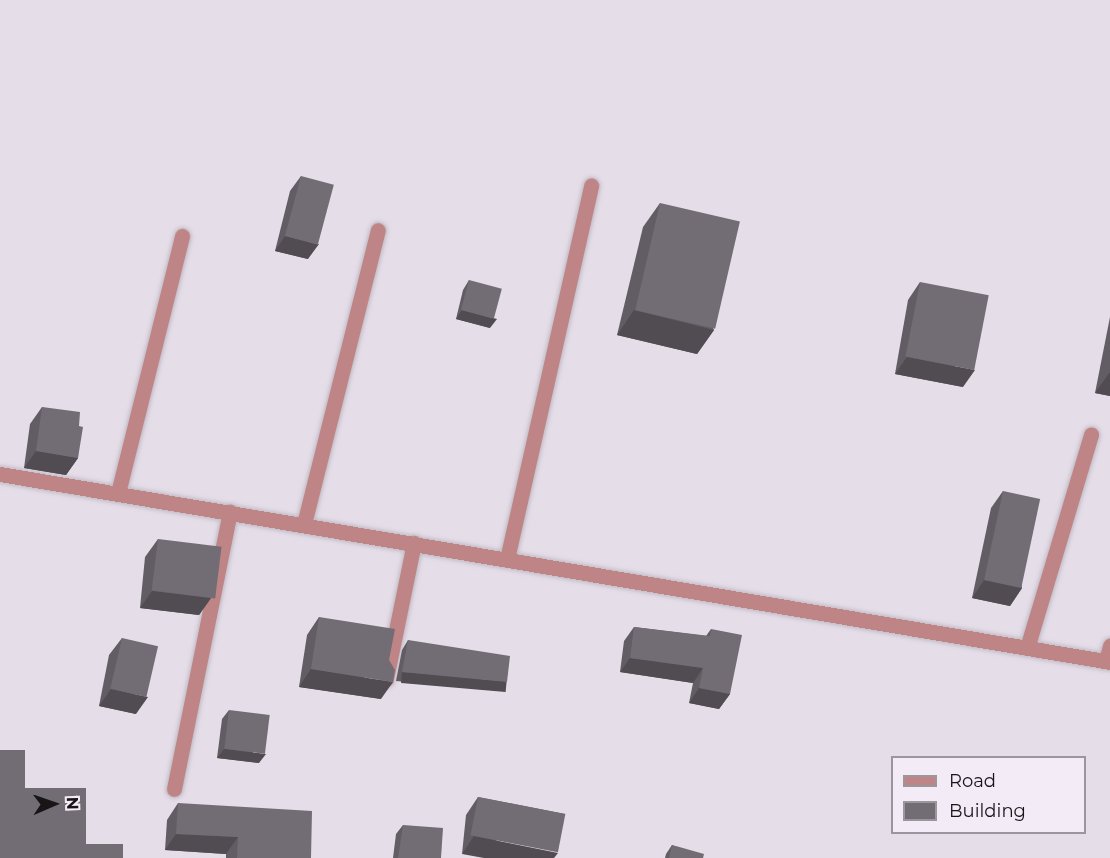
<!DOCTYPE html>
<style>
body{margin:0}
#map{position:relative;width:1110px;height:858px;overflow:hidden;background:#e5dee9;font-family:Montserrat,sans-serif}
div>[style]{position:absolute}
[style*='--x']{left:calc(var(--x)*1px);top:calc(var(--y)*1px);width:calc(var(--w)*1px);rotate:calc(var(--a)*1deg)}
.roads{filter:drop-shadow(0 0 2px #c0bac4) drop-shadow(0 0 2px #c0bac4)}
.minor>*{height:15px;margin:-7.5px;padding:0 7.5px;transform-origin:7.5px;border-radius:7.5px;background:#bf8485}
.wall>*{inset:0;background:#625d65}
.shaded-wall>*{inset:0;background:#504c52;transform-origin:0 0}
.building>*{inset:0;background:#726c75;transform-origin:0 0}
span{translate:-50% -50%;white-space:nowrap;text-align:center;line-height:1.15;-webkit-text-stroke:4.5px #f3ebf6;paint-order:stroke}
.legend{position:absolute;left:891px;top:756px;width:195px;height:78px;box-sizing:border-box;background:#f3ebf6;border:2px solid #9b959e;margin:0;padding:8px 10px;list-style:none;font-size:18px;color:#181519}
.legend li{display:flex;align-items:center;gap:12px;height:30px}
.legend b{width:30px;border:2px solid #9b959e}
.north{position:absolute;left:24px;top:774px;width:60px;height:60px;-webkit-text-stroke:4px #f3ebf6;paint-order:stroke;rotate:88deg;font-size:16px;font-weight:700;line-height:24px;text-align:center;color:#181519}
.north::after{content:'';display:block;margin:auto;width:21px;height:27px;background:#181519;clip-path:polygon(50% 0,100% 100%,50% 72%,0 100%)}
</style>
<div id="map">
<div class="roads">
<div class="minor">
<i style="--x:0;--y:474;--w:1126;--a:9.61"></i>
<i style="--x:118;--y:493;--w:265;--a:-76"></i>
<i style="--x:304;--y:524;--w:303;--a:-75.9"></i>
<i style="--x:507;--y:559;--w:383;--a:-77.3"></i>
<i style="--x:1027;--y:648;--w:223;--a:-73.3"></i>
<i style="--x:1106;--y:661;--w:16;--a:-75"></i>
<i style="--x:386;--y:679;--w:139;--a:-78.4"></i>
<i style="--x:174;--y:789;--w:283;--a:-78.6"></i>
</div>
</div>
<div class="wall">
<i style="clip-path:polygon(301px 176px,308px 259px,275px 251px,290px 191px)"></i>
<i style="clip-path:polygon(660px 203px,714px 330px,697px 354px,617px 335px,643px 227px)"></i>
<i style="clip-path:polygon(469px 280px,490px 328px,456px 319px,463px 290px)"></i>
<i style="clip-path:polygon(920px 282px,963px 387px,895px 374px,908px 300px)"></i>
<i style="clip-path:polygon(1110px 317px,1110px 396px,1095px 393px)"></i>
<i style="clip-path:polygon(42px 407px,79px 426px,78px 458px,66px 475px,24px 468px,30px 424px)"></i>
<i style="clip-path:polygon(1003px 491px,1022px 588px,1010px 606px,972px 598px,991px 508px)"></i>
<i style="clip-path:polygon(158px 539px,211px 598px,199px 615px,140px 608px,145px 557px)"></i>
<i style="clip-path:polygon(319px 617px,381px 699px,299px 687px,307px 635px)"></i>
<i style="clip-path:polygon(634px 627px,706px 636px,711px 629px,730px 694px,719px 709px,689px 703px,693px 683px,620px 672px,624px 641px)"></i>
<i style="clip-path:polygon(122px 638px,136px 714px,99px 706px,109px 655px)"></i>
<i style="clip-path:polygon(408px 640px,501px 691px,396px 681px,402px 650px)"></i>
<i style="clip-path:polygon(229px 710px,259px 763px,217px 758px,222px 719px)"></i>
<i style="clip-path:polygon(478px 797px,565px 814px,462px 854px,466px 815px)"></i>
<i style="clip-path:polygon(178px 803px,311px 858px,226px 858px,226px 854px,165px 850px,167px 820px)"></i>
<i style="clip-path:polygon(403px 825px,441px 858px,393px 858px,396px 834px)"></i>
<i style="clip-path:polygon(672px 845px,703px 858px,665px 858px,666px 854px)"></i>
</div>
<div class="shaded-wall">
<i style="clip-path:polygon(285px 236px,319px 244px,308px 259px,275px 251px)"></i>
<i style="clip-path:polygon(462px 310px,497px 319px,490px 328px,456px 319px)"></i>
<i style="clip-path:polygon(634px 310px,714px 330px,697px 354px,617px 335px)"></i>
<i style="clip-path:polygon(907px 357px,975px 370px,963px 387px,895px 374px)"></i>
<i style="clip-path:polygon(1110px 372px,1110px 396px,1095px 393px)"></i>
<i style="clip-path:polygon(36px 451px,78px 458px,66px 475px,24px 468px)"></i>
<i style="clip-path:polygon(984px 580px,1022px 588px,1010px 606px,972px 598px)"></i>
<i style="clip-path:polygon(152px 591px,211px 598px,199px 615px,140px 608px)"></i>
<i style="clip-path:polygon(630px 658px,703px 668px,693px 683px,620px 672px)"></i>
<i style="clip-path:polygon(311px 669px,393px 682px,381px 699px,299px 687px)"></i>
<i style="left:402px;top:672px;width:105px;height:11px;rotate:5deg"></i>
<i style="clip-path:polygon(699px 688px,730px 694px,719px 709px,689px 703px)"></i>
<i style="clip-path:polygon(111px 689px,148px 697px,136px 714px,99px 706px)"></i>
<i style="clip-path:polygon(224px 749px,266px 754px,259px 763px,217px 758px)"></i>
<i style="clip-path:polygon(176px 834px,238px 837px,226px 854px,165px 850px)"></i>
<i style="clip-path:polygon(474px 836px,558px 853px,554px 858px,484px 858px,462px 854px)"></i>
</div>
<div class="building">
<i style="left:301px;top:176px;width:34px;height:62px;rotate:15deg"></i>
<i style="left:660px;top:203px;width:82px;height:110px;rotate:13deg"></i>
<i style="left:469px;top:280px;width:34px;height:31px;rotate:15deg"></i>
<i style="left:920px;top:282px;width:70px;height:76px;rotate:11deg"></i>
<i style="clip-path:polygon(42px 407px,80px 412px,79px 426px,83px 427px,78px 458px,36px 451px)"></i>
<i style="left:1003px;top:491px;width:38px;height:91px;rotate:12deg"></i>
<i style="left:158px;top:539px;width:64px;height:52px;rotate:7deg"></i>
<i style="clip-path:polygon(319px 617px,395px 629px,389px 660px,395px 670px,393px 682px,311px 669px)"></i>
<i style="clip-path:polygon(634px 627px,710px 636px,711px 629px,742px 635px,730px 694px,699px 688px,703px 668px,630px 658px)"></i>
<i style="left:122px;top:638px;width:37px;height:52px;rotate:13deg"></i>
<i style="clip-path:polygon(408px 640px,510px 656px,507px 682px,402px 672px)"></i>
<i style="left:229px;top:710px;width:41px;height:39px;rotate:7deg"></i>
<i style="clip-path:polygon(0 750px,25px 750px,25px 788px,86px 788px,86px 844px,123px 844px,123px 858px,0 858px)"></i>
<i style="left:478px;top:797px;width:89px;height:39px;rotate:11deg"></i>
<i style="clip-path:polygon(178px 803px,312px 811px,311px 858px,237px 858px,238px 837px,176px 834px)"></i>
<i style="clip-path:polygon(403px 825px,443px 828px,441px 858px,398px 858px)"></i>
<i style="clip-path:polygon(672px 845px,704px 854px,703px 858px,669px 858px)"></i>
</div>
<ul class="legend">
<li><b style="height:8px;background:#bf8485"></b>Road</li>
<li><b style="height:16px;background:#726c75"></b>Building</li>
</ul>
<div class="north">N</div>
</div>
